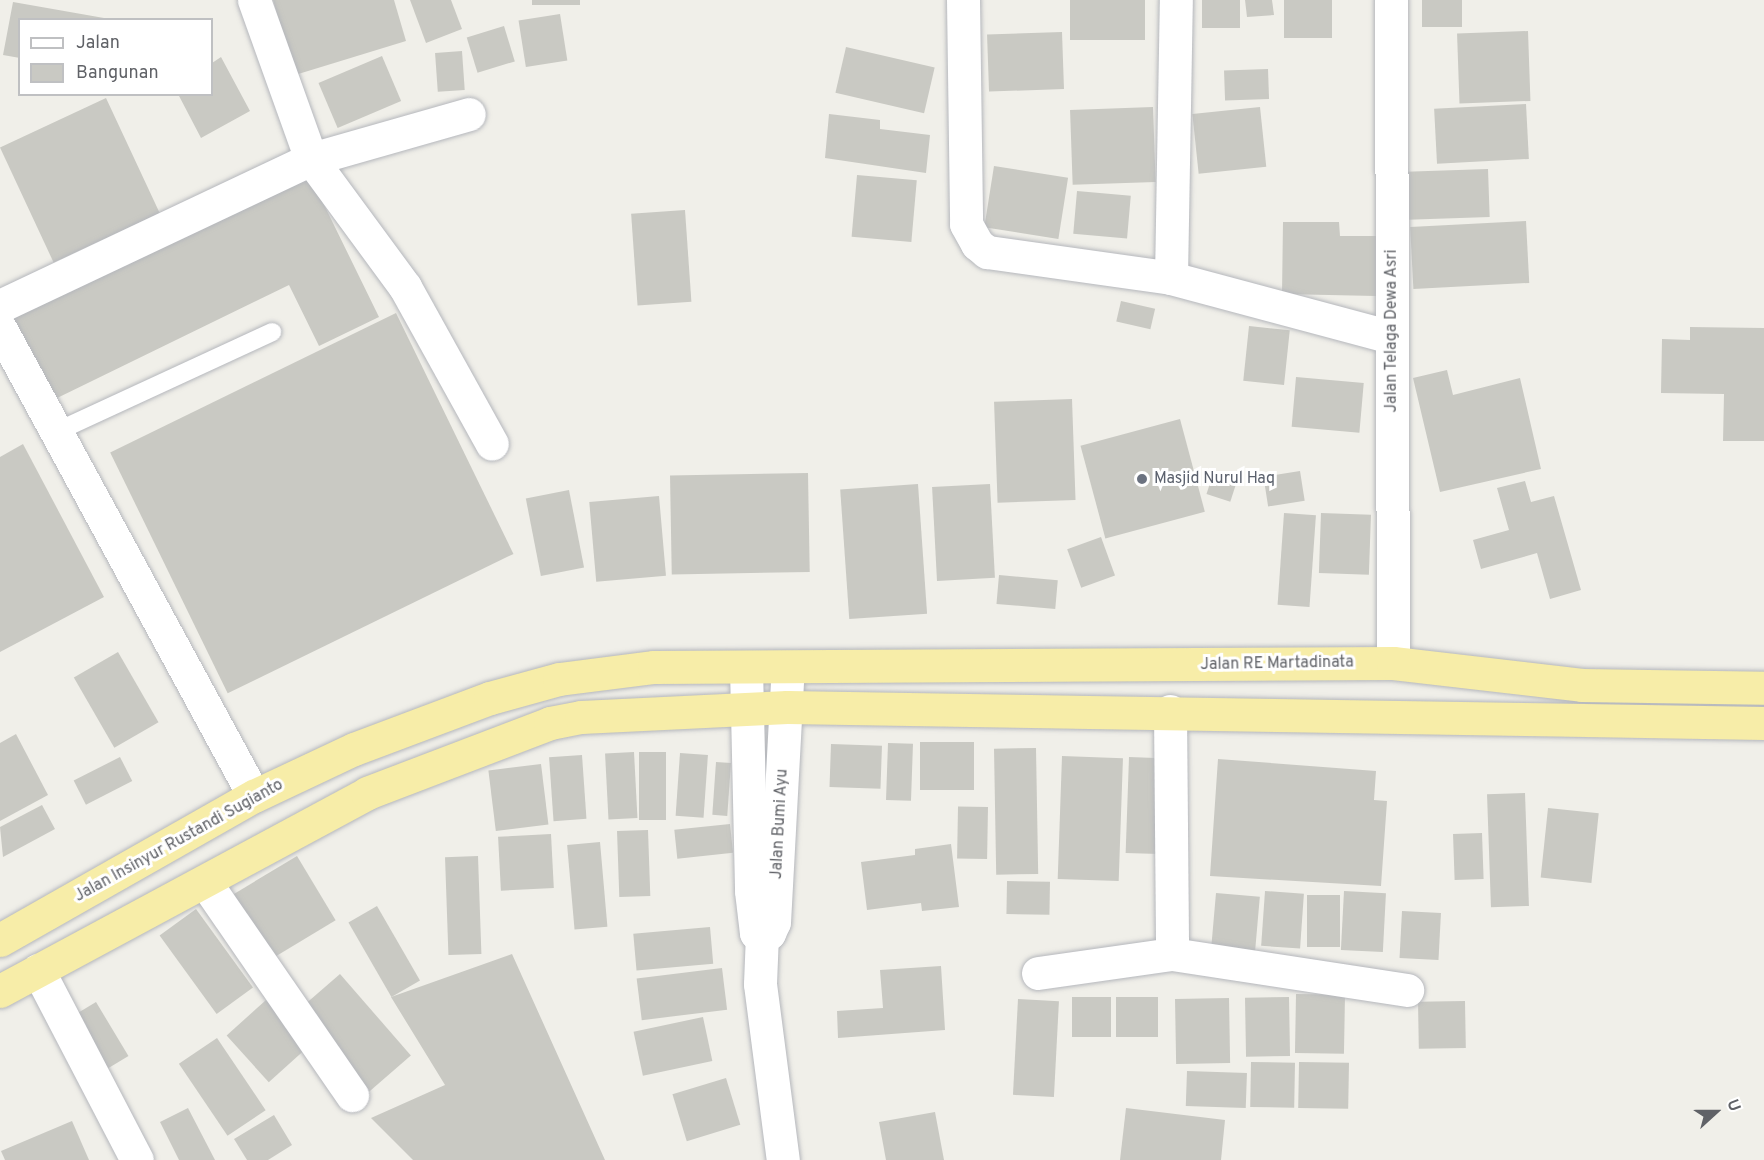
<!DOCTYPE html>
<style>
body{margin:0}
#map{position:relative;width:1764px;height:1160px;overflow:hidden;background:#f0efe9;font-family:Overpass,sans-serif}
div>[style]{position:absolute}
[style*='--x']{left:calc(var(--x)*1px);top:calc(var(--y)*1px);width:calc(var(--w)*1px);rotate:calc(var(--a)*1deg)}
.building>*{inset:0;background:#c9c9c3;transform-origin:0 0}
.roads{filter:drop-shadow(0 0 2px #b5b7bc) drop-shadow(0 0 2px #b5b7bc)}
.service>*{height:18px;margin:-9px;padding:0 9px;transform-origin:9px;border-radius:9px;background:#fff}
.minor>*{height:33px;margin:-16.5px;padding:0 16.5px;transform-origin:16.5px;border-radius:16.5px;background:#fff}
.trunk>*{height:33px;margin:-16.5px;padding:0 16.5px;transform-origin:16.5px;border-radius:16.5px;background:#f7eda8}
.dots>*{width:16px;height:16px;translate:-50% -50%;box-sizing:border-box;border:3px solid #fff;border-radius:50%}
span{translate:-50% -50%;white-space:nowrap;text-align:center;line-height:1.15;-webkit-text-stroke:6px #fff;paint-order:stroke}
.street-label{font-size:16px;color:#606267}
.worship-label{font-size:16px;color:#5b616d}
.left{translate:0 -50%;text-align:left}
.legend{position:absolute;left:18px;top:18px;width:195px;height:78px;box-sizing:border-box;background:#fff;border:2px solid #bfc0c2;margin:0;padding:8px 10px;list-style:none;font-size:18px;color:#606267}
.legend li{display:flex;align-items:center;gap:12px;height:30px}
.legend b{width:30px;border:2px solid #bfc0c2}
.north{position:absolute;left:1686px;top:1082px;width:60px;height:60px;-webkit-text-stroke:4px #fff;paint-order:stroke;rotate:69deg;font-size:16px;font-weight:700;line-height:24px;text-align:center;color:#606267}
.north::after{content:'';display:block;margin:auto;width:21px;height:27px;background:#606267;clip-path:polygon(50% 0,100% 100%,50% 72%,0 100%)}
</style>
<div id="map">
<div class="building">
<i style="clip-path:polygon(273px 0,394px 0,406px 41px,295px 75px)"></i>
<i style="clip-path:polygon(410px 0,451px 0,462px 29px,426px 43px)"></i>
<i style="left:532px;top:0;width:48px;height:5px"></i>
<i style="left:1070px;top:0;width:75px;height:40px"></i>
<i style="left:1202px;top:0;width:38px;height:28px"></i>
<i style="clip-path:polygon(1245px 0,1272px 0,1274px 15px,1247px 17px)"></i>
<i style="left:1284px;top:0;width:48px;height:38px"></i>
<i style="left:1422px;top:0;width:40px;height:27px"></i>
<i style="clip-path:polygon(13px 2px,104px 18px,104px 20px,20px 20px,20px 58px,3px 55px)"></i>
<i style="left:560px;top:14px;width:47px;height:42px;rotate:81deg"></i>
<i style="left:504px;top:26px;width:37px;height:39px;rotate:73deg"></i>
<i style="left:1528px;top:31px;width:70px;height:71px;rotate:88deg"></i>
<i style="left:1062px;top:32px;width:57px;height:75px;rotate:88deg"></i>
<i style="left:846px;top:47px;width:91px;height:47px;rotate:13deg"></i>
<i style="left:462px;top:51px;width:39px;height:27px;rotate:86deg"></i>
<i style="left:382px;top:56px;width:49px;height:69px;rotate:67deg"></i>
<i style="clip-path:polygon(221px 57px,250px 111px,201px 138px,178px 94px,212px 94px,212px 63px)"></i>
<i style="left:1268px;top:69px;width:30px;height:44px;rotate:88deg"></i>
<i style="left:106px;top:98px;width:127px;height:117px;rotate:65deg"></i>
<i style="left:1526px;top:104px;width:55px;height:92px;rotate:87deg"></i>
<i style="left:1153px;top:107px;width:75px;height:83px;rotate:88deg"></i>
<i style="left:1260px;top:107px;width:60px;height:68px;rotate:84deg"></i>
<i style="clip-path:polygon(829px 114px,880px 120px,880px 129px,930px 135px,926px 173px,825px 158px)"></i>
<i style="left:994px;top:166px;width:75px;height:62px;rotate:9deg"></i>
<i style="left:1488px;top:169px;width:48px;height:82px;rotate:88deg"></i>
<i style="clip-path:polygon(308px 172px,379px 317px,319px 346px,289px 285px,51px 401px,10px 318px)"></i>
<i style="left:857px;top:175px;width:60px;height:62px;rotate:5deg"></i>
<i style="left:1077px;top:191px;width:54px;height:43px;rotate:5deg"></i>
<i style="left:685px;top:210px;width:92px;height:54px;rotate:86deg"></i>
<i style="left:1526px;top:221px;width:62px;height:116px;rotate:87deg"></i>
<i style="clip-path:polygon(1283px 222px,1339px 222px,1340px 236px,1376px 236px,1376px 296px,1282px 294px)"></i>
<i style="left:1121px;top:301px;width:35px;height:21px;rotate:13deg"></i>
<i style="left:396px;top:313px;width:268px;height:318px;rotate:64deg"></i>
<i style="left:1249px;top:326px;width:41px;height:55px;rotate:6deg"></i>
<i style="clip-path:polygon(1690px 327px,1764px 328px,1764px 441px,1723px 441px,1724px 394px,1661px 393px,1662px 339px,1690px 340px)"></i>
<i style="clip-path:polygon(1447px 370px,1453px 395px,1520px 378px,1541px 469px,1440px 492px,1413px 378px)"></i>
<i style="left:1296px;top:377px;width:68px;height:50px;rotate:5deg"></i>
<i style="left:1072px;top:399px;width:101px;height:78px;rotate:88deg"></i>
<i style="left:1180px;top:419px;width:96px;height:103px;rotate:75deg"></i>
<i style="clip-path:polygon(23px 444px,104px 597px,0 652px,0 457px)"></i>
<i style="left:1300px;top:471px;width:30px;height:37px;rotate:81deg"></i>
<i style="left:808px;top:473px;width:99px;height:138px;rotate:89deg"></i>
<i style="left:1213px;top:474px;width:25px;height:21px;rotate:18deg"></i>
<i style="clip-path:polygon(1525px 481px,1531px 502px,1554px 496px,1581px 590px,1550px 599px,1537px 553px,1481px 569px,1473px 540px,1509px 530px,1497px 488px)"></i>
<i style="left:918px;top:484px;width:130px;height:78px;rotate:86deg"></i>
<i style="left:990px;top:484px;width:94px;height:58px;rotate:87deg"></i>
<i style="left:569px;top:490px;width:79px;height:44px;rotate:79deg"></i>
<i style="left:659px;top:496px;width:80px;height:70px;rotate:85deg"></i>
<i style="left:1284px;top:513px;width:32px;height:92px;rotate:4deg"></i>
<i style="left:1321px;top:513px;width:50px;height:60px;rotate:2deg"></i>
<i style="left:1101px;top:537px;width:41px;height:36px;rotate:70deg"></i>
<i style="left:999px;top:575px;width:59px;height:29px;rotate:5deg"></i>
<i style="left:118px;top:652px;width:81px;height:51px;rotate:60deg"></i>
<i style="clip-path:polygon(16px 734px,48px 795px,0 821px,0 743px)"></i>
<i style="left:920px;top:742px;width:54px;height:48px"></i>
<i style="left:888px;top:743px;width:25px;height:57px;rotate:2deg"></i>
<i style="left:831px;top:744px;width:51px;height:43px;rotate:2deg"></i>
<i style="left:1036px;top:748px;width:126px;height:42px;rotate:89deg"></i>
<i style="left:634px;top:752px;width:66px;height:29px;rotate:87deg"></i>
<i style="left:639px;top:752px;width:27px;height:68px"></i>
<i style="left:680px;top:753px;width:28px;height:63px;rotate:4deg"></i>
<i style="left:582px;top:755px;width:64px;height:33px;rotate:86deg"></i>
<i style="left:1062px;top:756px;width:61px;height:123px;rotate:2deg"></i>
<i style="left:120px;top:757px;width:27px;height:52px;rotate:63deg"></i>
<i style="left:1129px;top:757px;width:33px;height:96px;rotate:2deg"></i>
<i style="clip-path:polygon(1218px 759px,1376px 771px,1374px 800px,1387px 801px,1381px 886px,1210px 876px)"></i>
<i style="left:716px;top:762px;width:15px;height:53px;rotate:4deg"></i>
<i style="left:541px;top:764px;width:61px;height:53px;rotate:83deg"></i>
<i style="left:1525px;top:793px;width:113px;height:38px;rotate:88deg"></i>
<i style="clip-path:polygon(42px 805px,55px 829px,3px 857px,0 827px)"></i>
<i style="left:988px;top:807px;width:52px;height:30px;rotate:91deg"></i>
<i style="left:1548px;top:808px;width:51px;height:70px;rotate:6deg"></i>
<i style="left:730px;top:824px;width:29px;height:56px;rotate:84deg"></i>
<i style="left:648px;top:830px;width:66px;height:31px;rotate:88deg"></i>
<i style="left:1482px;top:833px;width:46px;height:29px;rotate:88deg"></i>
<i style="left:551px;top:834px;width:54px;height:53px;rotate:87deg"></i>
<i style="left:600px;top:842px;width:85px;height:33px;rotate:85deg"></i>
<i style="clip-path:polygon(951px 844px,959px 907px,922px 911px,921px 903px,867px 910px,861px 862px,915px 855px,915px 849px)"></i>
<i style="left:297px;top:856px;width:75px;height:75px;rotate:59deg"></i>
<i style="left:478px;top:856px;width:98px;height:33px;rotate:88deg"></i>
<i style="left:1007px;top:881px;width:43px;height:33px;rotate:1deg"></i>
<i style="left:1265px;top:891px;width:39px;height:55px;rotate:4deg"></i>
<i style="left:1344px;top:891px;width:42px;height:59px;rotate:3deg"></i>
<i style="left:1216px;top:893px;width:44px;height:55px;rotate:5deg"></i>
<i style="left:1307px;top:895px;width:33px;height:52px"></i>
<i style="left:377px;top:906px;width:86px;height:33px;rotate:60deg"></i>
<i style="left:196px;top:909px;width:97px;height:45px;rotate:54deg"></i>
<i style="left:1402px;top:911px;width:39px;height:47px;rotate:3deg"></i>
<i style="left:710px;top:927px;width:37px;height:77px;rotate:85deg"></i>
<i style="clip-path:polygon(512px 954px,605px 1160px,413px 1160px,371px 1118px,445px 1085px,391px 997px)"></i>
<i style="clip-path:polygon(941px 966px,945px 1030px,838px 1038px,837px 1011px,883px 1008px,880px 970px)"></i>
<i style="left:722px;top:968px;width:42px;height:86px;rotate:83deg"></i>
<i style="left:340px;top:974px;width:108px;height:55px;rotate:49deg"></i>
<i style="left:1296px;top:994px;width:49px;height:59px;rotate:1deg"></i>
<i style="left:1072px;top:997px;width:39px;height:40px"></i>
<i style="left:1116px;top:997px;width:42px;height:40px"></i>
<i style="left:1289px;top:997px;width:59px;height:44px;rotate:89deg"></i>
<i style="left:1229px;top:998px;width:65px;height:54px;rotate:89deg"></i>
<i style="left:1018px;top:999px;width:41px;height:96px;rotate:3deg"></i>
<i style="left:266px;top:1000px;width:63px;height:53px;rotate:48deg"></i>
<i style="left:1465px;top:1001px;width:47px;height:47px;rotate:89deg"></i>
<i style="left:96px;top:1002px;width:63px;height:28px;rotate:59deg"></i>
<i style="left:703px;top:1017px;width:45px;height:71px;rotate:78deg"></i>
<i style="left:217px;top:1038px;width:87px;height:46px;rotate:56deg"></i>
<i style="left:1251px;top:1062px;width:44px;height:45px;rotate:1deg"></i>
<i style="left:1299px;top:1062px;width:50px;height:46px;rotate:1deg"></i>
<i style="left:1187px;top:1071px;width:60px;height:35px;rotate:2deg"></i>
<i style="left:726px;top:1078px;width:49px;height:56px;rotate:73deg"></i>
<i style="clip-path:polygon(188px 1108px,215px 1160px,179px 1160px,160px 1122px)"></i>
<i style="clip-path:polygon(1126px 1108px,1225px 1120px,1221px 1160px,1120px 1160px)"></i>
<i style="clip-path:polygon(935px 1112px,944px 1160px,886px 1160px,879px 1122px)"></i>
<i style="clip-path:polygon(274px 1115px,292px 1145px,268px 1160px,247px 1160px,234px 1139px)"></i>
<i style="clip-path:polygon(72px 1121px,89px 1160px,5px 1160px,1px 1151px)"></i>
</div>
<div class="roads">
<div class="service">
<i style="--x:58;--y:431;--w:236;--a:-24.8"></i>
</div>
<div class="minor">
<i style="--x:254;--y:0;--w:169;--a:70.3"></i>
<i style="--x:311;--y:159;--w:159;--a:53.7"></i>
<i style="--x:405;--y:287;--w:179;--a:61"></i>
<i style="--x:963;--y:0;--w:224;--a:89.2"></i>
<i style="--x:966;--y:224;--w:23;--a:61"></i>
<i style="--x:977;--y:244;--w:13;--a:39"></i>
<i style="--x:987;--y:252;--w:186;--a:8"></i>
<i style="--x:1171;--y:278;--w:228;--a:15"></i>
<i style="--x:1391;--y:0;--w:663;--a:89.83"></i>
<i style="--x:1171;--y:278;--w:278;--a:-89"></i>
<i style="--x:0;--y:306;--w:344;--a:-25.3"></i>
<i style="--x:311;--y:159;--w:164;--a:-15.9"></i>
<i style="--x:0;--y:328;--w:532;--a:61.51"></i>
<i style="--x:746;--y:667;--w:224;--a:88.7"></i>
<i style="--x:751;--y:891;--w:42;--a:83.2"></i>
<i style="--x:756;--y:933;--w:6;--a:9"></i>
<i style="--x:762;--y:934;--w:7;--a:-8"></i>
<i style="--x:769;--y:933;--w:12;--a:-66"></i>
<i style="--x:774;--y:922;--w:255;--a:-86.9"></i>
<i style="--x:1170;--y:711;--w:243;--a:89.5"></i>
<i style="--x:205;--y:882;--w:259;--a:55.4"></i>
<i style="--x:762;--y:934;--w:50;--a:92.3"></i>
<i style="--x:760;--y:984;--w:177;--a:82.6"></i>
<i style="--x:38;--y:970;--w:214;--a:62.5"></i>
<i style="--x:1038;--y:973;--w:135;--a:-8.1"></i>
<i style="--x:1172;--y:954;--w:238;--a:8.7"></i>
</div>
<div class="trunk">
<i style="--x:0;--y:940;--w:292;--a:-29.6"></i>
<i style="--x:254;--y:796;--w:110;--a:-25.2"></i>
<i style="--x:354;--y:749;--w:145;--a:-20.6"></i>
<i style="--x:490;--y:698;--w:72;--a:-15.4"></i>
<i style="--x:559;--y:679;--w:96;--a:-7.2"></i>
<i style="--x:654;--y:667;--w:739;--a:-0.31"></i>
<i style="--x:1393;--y:663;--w:190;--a:6.6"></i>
<i style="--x:1582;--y:685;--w:182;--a:0.9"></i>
<i style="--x:0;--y:991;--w:417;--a:-28.3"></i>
<i style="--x:367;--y:793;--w:196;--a:-20.9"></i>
<i style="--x:550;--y:723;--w:32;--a:-11"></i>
<i style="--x:581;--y:717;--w:206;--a:-2.8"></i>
<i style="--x:787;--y:707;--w:977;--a:0.94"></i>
</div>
</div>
<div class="dots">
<i style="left:1142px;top:479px;background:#6b7280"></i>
</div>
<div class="street-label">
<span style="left:1392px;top:331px;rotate:-90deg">Jalan Telaga Dewa Asri</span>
<span style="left:1277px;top:664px;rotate:-1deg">Jalan RE Martadinata</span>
<span style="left:780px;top:824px;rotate:-87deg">Jalan Bumi Ayu</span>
<span style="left:179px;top:841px;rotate:-29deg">Jalan Insinyur Rustandi Sugianto</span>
</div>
<div class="worship-label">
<span class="left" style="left:1154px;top:479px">Masjid Nurul Haq</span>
</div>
<ul class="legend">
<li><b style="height:8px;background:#fff"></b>Jalan</li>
<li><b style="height:16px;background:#c9c9c3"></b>Bangunan</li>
</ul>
<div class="north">U</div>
</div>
